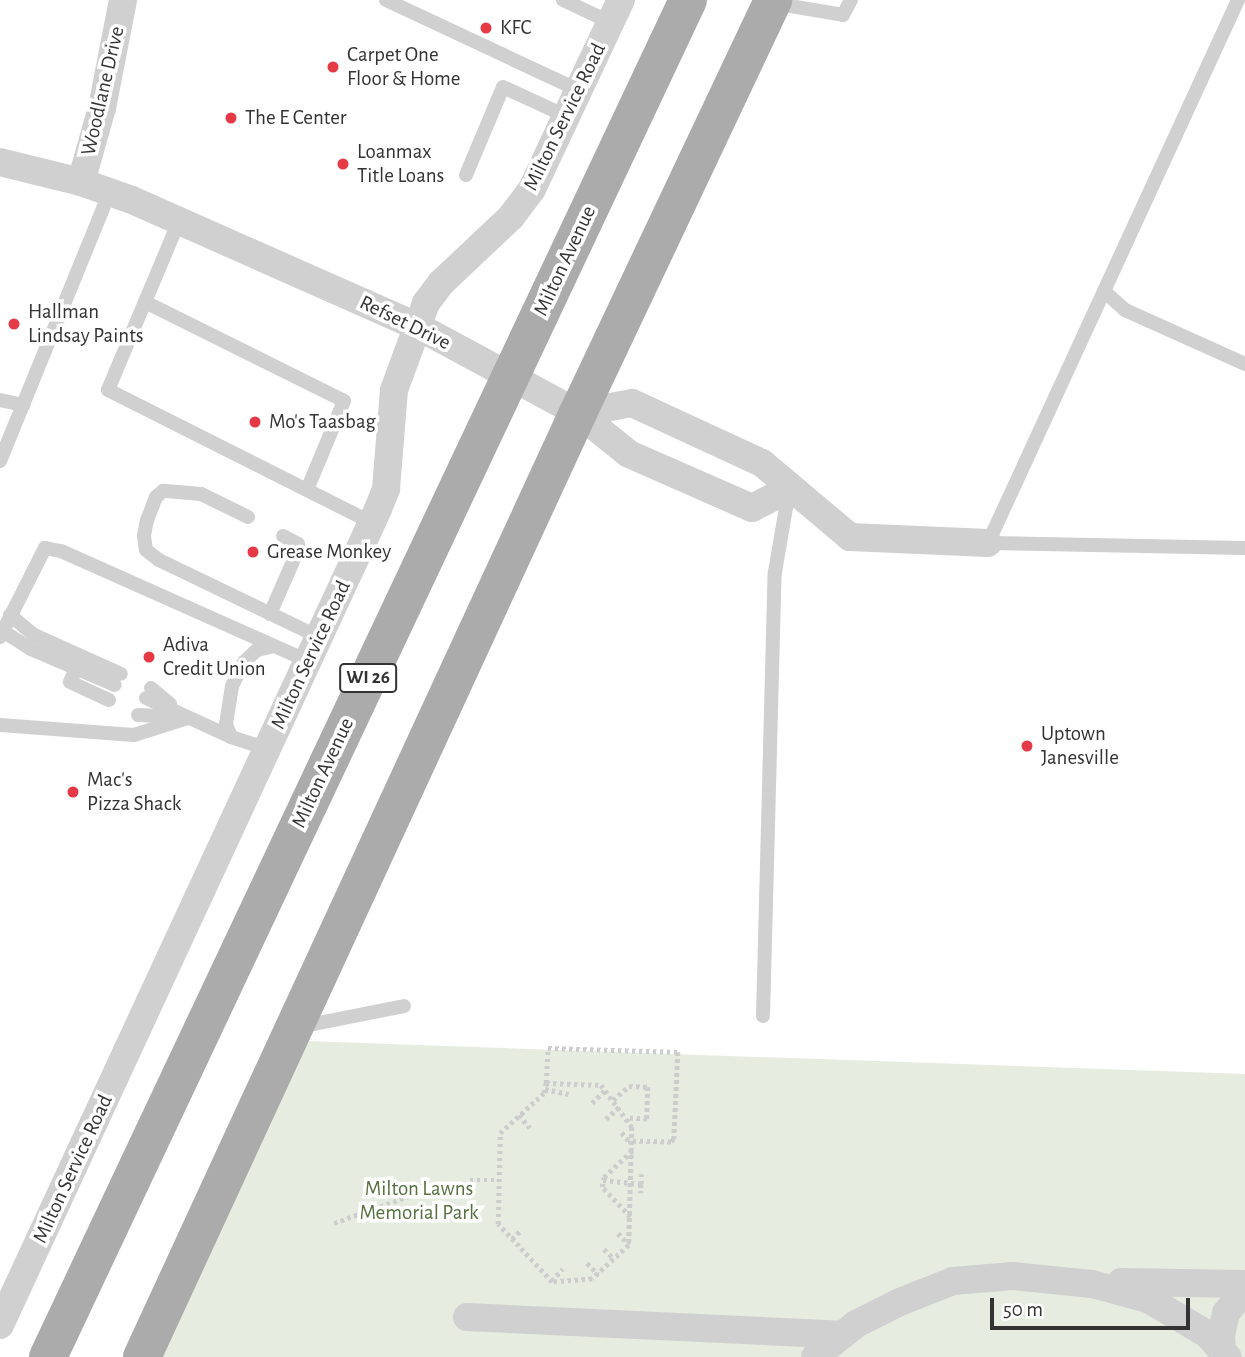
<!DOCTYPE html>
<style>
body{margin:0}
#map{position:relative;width:1245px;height:1357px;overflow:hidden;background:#fff;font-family:"Alegreya Sans",sans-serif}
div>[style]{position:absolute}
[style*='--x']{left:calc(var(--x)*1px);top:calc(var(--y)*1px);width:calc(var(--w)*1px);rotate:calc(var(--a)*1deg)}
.green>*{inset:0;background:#e6ecdf}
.path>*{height:4.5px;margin-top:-2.25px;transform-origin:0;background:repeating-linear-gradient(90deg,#cdcdcd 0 3.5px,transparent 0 7px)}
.lane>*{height:14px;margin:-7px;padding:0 7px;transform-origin:7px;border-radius:7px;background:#d0d0d0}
.street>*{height:28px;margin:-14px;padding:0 14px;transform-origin:14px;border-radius:14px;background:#d0d0d0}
.primary>*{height:38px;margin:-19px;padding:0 19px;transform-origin:19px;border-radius:19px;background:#ababab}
.dots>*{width:19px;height:19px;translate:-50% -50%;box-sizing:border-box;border:4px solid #fff;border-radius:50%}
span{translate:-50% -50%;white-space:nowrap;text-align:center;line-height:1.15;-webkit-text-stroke:7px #fff;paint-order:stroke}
.shield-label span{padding:2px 5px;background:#fff;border:2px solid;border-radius:5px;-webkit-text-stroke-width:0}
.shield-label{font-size:19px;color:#333;font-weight:700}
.poi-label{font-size:21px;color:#333}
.left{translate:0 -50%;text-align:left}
.street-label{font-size:21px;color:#333}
.park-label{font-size:21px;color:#56703f}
.scale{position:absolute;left:990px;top:1298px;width:200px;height:32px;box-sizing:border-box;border:4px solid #333;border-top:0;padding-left:9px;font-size:21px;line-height:24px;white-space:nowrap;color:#333;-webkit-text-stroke:5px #fff;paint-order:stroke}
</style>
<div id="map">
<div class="green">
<i style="clip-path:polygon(304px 1041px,1245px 1074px,1245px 1357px,158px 1357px)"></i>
</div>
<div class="path">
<i style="--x:546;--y:1083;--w:55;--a:2.1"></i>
<i style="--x:601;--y:1085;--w:52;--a:53.6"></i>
<i style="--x:632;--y:1127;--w:118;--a:91.5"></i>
<i style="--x:629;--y:1245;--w:50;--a:137.4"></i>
<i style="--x:592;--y:1279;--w:40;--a:175.7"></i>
<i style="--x:552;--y:1282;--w:79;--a:-133"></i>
<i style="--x:498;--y:1224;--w:91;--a:-88.7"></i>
<i style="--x:500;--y:1133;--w:59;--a:-42.3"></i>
<i style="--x:544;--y:1093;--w:10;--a:-79"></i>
<i style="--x:546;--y:1083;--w:35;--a:-87"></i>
<i style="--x:548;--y:1048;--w:130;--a:1.8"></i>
<i style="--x:678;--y:1052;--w:87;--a:92.6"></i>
<i style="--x:674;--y:1139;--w:4;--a:135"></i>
<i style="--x:671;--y:1142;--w:43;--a:-178.7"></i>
<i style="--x:628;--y:1141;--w:11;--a:-128"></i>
<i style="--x:545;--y:1089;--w:24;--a:12"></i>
<i style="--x:613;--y:1100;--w:21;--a:-41"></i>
<i style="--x:629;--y:1086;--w:19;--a:3"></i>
<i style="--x:648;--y:1087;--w:32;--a:92"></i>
<i style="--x:647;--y:1119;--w:19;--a:-177"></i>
<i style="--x:592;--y:1103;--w:18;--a:-45"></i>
<i style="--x:519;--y:1115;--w:17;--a:50"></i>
<i style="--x:606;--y:1119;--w:18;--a:-43"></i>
<i style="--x:470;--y:1180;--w:27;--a:0"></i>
<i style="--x:603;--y:1180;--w:38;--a:6"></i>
<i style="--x:641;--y:1184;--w:10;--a:-90"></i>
<i style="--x:641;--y:1184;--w:9;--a:90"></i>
<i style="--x:630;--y:1217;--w:41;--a:-133"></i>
<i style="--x:602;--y:1187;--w:10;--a:-79"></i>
<i style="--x:604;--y:1177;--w:40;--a:-43"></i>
<i style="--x:334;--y:1223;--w:118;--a:-19.8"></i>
<i style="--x:618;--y:1233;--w:16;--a:47"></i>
<i style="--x:512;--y:1239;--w:14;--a:-45"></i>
<i style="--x:604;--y:1249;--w:14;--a:45"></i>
<i style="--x:587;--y:1263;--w:16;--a:45"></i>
<i style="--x:552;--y:1281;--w:16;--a:-50"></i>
</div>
<div class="lane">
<i style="--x:386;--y:0;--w:212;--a:25.1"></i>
<i style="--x:563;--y:0;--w:52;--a:25.1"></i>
<i style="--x:1238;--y:0;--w:598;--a:114.72"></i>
<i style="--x:988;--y:543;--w:257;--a:1.1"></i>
<i style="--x:773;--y:3;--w:71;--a:9.7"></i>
<i style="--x:843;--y:15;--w:17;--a:-62"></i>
<i style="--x:466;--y:175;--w:95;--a:-67.2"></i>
<i style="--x:503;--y:87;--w:69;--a:24.7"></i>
<i style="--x:179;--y:221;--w:183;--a:112.8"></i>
<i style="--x:108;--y:390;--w:296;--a:26.7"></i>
<i style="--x:1104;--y:291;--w:28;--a:42"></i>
<i style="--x:1125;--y:310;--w:132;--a:24.2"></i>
<i style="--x:145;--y:302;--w:222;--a:26.4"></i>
<i style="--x:344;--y:401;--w:96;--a:112.6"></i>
<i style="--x:0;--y:400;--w:24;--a:12"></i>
<i style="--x:0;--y:461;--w:291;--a:-67.8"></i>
<i style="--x:248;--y:517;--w:52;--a:-153.9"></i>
<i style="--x:201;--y:494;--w:38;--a:-175"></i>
<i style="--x:163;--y:491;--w:9;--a:139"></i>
<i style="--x:156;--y:497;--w:25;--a:111"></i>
<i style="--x:147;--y:520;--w:16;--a:101"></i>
<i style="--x:144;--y:536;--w:14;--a:82"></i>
<i style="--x:146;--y:550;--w:16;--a:38"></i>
<i style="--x:159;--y:560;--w:178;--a:25.7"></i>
<i style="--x:270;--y:614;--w:70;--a:-66.4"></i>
<i style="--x:298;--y:550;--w:6;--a:-90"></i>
<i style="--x:298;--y:544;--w:17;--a:-152"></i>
<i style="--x:10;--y:615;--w:31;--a:40"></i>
<i style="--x:34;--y:635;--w:95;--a:24.1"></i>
<i style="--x:3;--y:631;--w:33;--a:33"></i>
<i style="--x:31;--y:649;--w:91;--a:23.2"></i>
<i style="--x:0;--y:637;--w:100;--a:-63.2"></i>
<i style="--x:45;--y:548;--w:16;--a:11"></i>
<i style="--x:61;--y:551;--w:270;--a:24"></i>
<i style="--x:76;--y:669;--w:14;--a:115"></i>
<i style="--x:70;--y:682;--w:43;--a:24.8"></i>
<i style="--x:151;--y:688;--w:25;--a:40"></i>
<i style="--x:146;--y:698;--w:94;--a:24.6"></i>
<i style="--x:231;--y:737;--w:39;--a:18"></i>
<i style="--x:138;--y:715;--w:41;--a:2.8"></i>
<i style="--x:0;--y:725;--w:134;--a:4.3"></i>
<i style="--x:134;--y:735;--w:57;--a:-17.5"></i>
<i style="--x:231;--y:737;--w:14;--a:-111"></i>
<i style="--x:226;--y:724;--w:38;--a:-81"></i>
<i style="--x:232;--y:686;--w:27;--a:-63"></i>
<i style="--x:244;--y:662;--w:18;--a:-43"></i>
<i style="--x:257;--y:650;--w:17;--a:-13"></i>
<i style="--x:763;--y:1016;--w:444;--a:-88.5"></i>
<i style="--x:775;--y:572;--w:83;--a:-80.3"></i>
<i style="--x:299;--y:1027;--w:107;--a:-11.3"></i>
</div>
<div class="street">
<i style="--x:0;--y:162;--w:83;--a:13.9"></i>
<i style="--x:81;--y:182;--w:54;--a:19.4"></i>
<i style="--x:132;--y:200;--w:312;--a:23.9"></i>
<i style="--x:417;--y:326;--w:183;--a:28.4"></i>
<i style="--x:578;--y:413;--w:65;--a:38.8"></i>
<i style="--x:629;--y:454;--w:134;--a:23.7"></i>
<i style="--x:752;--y:508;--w:42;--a:-27.2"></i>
<i style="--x:81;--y:182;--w:77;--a:-74.2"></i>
<i style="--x:102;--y:108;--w:110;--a:-79"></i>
<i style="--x:578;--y:413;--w:55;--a:-10.5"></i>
<i style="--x:632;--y:403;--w:143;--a:24.8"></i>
<i style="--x:762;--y:463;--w:115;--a:40.1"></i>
<i style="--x:850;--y:537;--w:138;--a:2.5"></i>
<i style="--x:1121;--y:1282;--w:124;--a:0.9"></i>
<i style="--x:467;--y:1317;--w:375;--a:2.7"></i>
<i style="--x:0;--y:1325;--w:899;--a:-65.14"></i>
<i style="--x:378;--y:509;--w:22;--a:-68"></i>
<i style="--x:386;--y:489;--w:99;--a:-85.4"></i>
<i style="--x:394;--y:390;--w:93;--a:-69.8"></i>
<i style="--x:426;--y:303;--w:25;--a:-53"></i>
<i style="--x:441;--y:283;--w:96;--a:-43.3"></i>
<i style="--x:511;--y:217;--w:35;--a:-53"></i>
<i style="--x:532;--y:189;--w:209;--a:-64.8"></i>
<i style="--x:1222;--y:1351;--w:16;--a:-94"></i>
<i style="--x:1221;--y:1335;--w:23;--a:-77"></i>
<i style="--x:1226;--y:1313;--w:31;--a:-52"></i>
<i style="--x:815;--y:1357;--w:53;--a:-38.8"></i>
<i style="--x:856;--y:1324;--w:49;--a:-26.6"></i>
<i style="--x:900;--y:1302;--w:57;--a:-21.6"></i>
<i style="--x:953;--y:1281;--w:60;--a:-4.8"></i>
<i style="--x:1013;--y:1276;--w:79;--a:5.8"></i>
<i style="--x:1092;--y:1284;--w:58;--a:15"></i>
<i style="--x:1148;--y:1299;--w:69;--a:30.7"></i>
<i style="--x:1207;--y:1334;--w:31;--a:48"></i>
</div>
<div class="primary">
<i style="--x:48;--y:1357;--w:1500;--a:-64.75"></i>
<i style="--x:142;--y:1357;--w:1040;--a:-65.21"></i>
<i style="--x:578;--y:413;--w:457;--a:-64.7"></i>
</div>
<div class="dots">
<i style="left:486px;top:28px;background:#e63946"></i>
<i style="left:333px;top:67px;background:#e63946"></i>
<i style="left:231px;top:118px;background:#e63946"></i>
<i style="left:343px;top:164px;background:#e63946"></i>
<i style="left:14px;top:324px;background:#e63946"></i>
<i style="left:255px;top:422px;background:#e63946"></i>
<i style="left:253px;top:552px;background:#e63946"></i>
<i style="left:149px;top:657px;background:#e63946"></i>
<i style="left:1027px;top:746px;background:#e63946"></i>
<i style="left:73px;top:792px;background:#e63946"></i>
</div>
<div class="shield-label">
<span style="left:368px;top:678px">WI 26</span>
</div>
<div class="poi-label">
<span class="left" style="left:500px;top:28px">KFC</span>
<span class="left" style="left:347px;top:67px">Carpet One<br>Floor &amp; Home</span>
<span class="left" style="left:245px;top:118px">The E Center</span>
<span class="left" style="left:357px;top:164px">Loanmax<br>Title Loans</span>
<span class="left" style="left:28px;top:324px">Hallman<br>Lindsay Paints</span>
<span class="left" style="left:269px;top:422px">Mo's Taasbag</span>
<span class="left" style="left:267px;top:552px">Grease Monkey</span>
<span class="left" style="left:163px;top:657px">Adiva<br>Credit Union</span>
<span class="left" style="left:1041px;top:746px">Uptown<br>Janesville</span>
<span class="left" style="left:87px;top:792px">Mac's<br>Pizza Shack</span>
</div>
<div class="street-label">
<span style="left:103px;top:91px;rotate:-77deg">Woodlane Drive</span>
<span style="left:565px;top:117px;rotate:-64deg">Milton Service Road</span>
<span style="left:565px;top:261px;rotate:-65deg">Milton Avenue</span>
<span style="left:405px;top:323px;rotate:26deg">Refset Drive</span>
<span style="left:311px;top:655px;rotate:-65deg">Milton Service Road</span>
<span style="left:323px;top:773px;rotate:-65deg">Milton Avenue</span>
<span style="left:73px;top:1169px;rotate:-65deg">Milton Service Road</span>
</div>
<div class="park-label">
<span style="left:419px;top:1201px">Milton Lawns<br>Memorial Park</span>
</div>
<div class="scale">50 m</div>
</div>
